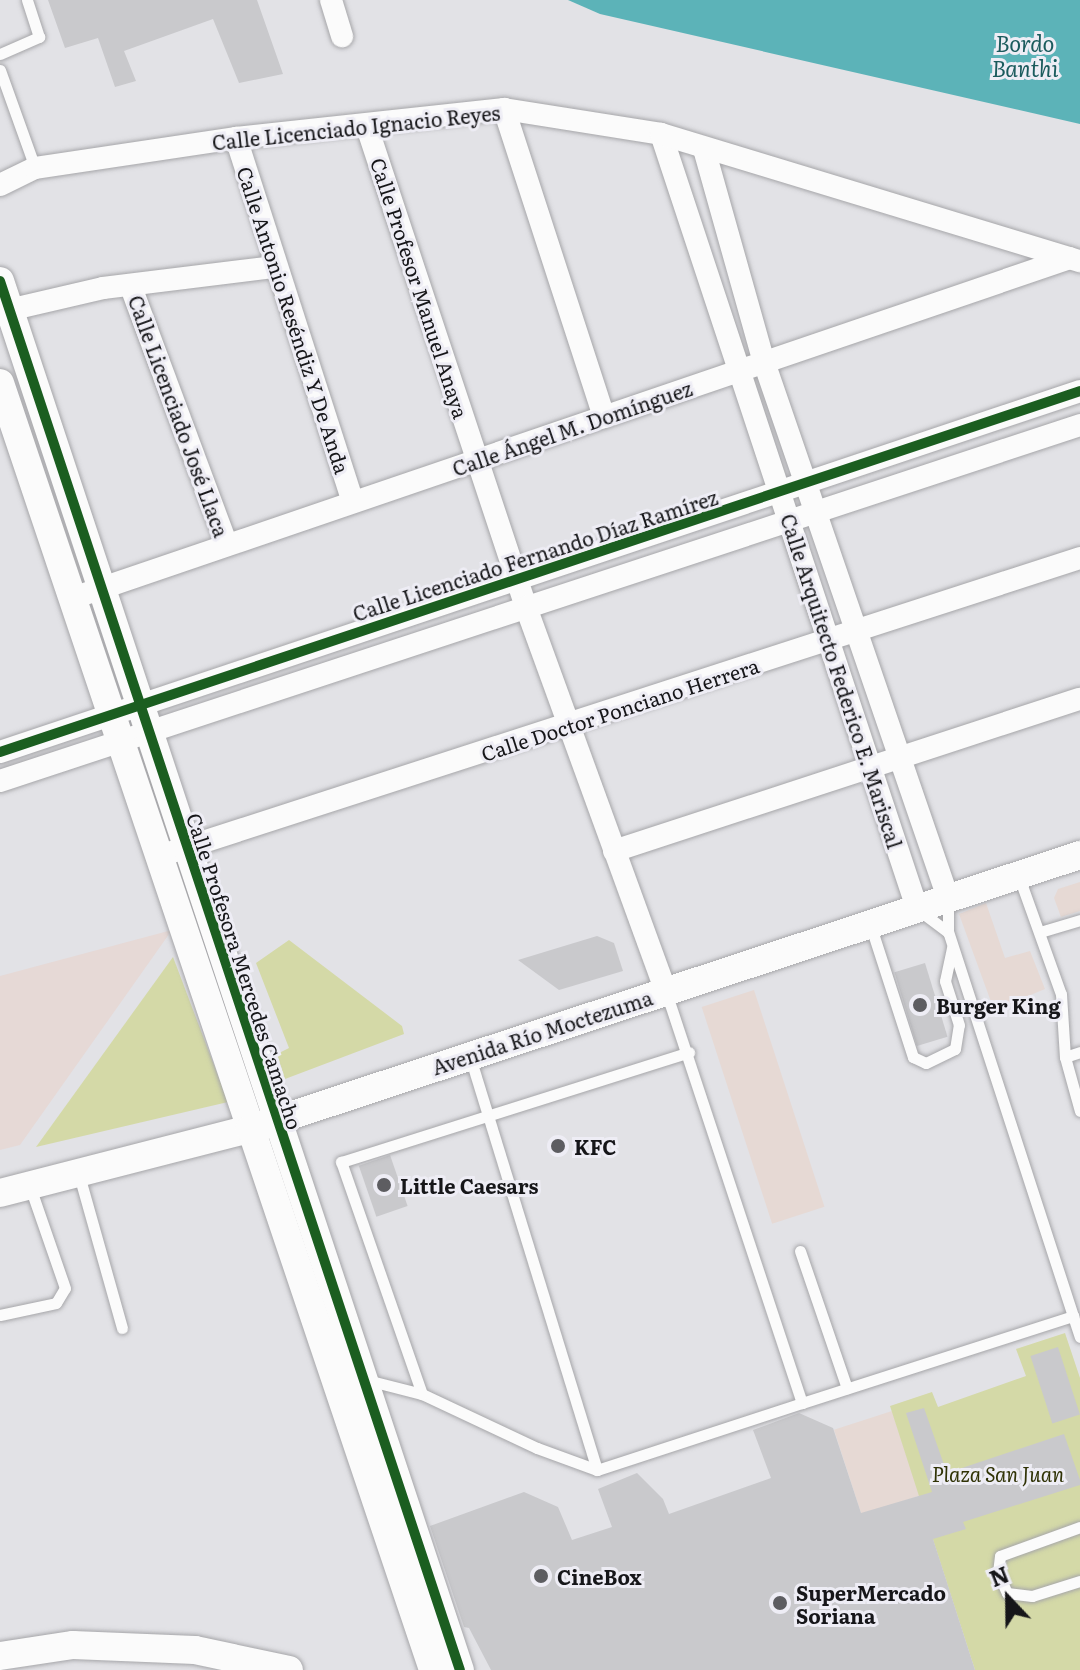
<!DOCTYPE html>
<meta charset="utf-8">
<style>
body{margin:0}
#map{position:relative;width:1080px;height:1670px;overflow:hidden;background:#e2e2e6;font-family:Literata,serif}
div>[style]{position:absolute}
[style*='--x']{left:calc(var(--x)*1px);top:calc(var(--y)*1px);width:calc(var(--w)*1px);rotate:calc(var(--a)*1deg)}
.commercial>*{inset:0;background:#e6d9d4;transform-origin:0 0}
.education>*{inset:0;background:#e6d9d6}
.green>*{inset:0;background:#d4d9a7}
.water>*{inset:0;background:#5cb3b8}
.building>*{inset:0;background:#c9c9cc;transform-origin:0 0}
.roads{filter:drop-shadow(0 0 2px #a6a6a9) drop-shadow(0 0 2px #a6a6a9)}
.service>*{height:11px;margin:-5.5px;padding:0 5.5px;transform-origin:5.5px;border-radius:5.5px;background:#fbfbfb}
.minor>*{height:22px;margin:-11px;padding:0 11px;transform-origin:11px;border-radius:11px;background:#fbfbfb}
.tertiary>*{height:28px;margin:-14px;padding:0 14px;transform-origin:14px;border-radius:14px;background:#fbfbfb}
.cycleway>*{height:10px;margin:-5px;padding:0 5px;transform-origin:5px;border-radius:5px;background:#1b5e20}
.dots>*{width:22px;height:22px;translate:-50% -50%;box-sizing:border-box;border:4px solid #eeedf5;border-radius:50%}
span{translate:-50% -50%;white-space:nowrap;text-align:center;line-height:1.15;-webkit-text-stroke:6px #eeedf5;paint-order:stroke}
.street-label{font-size:20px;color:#161619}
.poi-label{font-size:20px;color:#161619;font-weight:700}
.left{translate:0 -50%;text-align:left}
.park-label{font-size:20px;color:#303306;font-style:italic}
.water-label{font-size:22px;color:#1b5b5d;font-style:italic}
.north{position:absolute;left:968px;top:1558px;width:80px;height:80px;-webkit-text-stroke:6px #eeedf5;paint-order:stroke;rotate:338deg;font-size:22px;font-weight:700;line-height:32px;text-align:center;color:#161619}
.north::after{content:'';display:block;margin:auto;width:28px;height:36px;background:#161619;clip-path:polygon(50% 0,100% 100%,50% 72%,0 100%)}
</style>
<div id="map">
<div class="commercial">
<i style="clip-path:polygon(1080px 882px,1080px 911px,1061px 917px,1054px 898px,1058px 889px)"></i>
<i style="clip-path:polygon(986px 903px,1005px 958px,1030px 951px,1045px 989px,994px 1010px,959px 914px)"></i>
<i style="left:754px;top:990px;width:228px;height:55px;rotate:72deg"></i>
<i style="left:892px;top:1411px;width:89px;height:61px;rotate:72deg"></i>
</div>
<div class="education">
<i style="clip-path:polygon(172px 930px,20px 1145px,0 1150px,0 976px)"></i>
</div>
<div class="green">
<i style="clip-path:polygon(289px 940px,402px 1026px,404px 1034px,285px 1079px,277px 1054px,289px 1048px,256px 963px)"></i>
<i style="clip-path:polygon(173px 957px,228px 1102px,36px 1147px)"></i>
<i style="clip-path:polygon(1065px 1333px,1080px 1378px,1080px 1670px,975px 1670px,890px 1406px,932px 1392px,938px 1407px,1026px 1376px,1016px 1349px)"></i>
</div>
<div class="water">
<i style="clip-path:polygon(568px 0,1080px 0,1080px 124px,600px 14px)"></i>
</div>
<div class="building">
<i style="clip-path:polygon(48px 0,257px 0,283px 74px,239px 83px,213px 19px,124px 51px,136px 81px,115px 87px,98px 38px,65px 48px)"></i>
<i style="clip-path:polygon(597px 936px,614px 943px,623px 971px,559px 990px,518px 960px)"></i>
<i style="left:925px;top:963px;width:77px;height:32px;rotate:73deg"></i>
<i style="left:390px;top:1155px;width:54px;height:33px;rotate:71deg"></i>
<i style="left:1058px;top:1347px;width:71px;height:29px;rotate:72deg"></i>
<i style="clip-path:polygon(924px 1408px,947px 1473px,1064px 1434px,1080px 1480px,1080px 1485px,963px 1522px,966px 1529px,933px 1539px,975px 1670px,491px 1670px,469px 1628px,464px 1627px,430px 1526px,524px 1492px,558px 1507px,572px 1540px,612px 1527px,598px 1489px,637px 1473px,663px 1499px,669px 1514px,771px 1478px,753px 1430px,799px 1413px,833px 1428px,861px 1513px,932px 1492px,906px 1413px)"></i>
</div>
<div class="roads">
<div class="service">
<i style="--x:0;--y:54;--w:43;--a:-23.6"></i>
<i style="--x:39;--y:37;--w:39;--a:-108"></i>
<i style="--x:0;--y:70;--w:104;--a:70.3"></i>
<i style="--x:1019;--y:877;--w:124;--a:70.3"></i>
<i style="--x:1061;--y:994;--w:63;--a:86.4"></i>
<i style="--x:1065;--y:1057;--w:56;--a:74.5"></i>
<i style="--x:920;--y:911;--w:35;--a:37"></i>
<i style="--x:870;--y:924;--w:140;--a:72.1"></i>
<i style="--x:913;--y:1057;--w:14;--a:25"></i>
<i style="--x:926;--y:1063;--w:32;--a:-26"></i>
<i style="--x:955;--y:1049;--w:24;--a:-81"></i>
<i style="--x:959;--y:1025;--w:46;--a:-107.7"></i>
<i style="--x:945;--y:981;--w:34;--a:-78"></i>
<i style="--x:1040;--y:932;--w:42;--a:-16.7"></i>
<i style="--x:666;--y:992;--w:433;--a:71.7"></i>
<i style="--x:802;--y:1403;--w:285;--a:-17.8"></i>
<i style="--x:1073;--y:1316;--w:404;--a:-108"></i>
<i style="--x:948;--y:932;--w:32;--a:-90"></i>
<i style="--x:470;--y:1057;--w:432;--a:72.9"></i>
<i style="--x:1065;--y:1057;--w:16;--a:-18"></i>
<i style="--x:79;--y:1175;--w:159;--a:74.3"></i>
<i style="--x:800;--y:1251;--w:145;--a:71.1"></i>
<i style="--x:0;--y:1315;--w:57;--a:-12.1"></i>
<i style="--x:56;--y:1303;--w:17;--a:-59"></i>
<i style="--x:65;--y:1288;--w:107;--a:-109.1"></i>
<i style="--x:1073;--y:1316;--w:22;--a:72"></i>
<i style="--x:367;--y:1380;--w:57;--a:14.3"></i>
<i style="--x:422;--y:1394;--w:127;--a:25.2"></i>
<i style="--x:537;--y:1448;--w:64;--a:20.1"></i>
<i style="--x:597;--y:1470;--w:216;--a:-18.1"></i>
<i style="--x:422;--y:1394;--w:246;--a:-109.2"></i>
<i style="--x:341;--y:1162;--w:365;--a:-17.5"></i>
<i style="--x:1080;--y:1527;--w:85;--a:160.1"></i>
<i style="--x:1000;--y:1556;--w:17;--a:97"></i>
<i style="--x:998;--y:1573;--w:22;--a:66"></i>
<i style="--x:1007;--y:1593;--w:25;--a:7"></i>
<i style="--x:1032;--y:1596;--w:50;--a:-17.4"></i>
</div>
<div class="minor">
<i style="--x:331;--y:0;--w:38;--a:73"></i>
<i style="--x:504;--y:109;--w:324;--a:72"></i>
<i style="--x:367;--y:127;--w:506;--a:71.67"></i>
<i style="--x:526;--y:607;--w:409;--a:70"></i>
<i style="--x:661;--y:134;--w:815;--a:71.7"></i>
<i style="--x:236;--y:138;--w:382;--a:72.2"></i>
<i style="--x:704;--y:149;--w:221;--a:74.3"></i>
<i style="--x:764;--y:362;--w:567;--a:71.05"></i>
<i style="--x:0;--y:185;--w:39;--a:-26"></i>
<i style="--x:35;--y:168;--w:203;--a:-8.5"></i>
<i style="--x:236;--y:138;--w:270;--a:-6.2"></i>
<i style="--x:504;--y:109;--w:159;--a:9"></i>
<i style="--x:661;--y:134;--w:438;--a:16.9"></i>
<i style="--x:131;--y:287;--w:275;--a:69.6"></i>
<i style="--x:0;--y:312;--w:106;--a:-13.1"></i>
<i style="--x:103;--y:288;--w:171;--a:-7"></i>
<i style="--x:73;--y:598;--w:1053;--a:-18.83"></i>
<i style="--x:0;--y:752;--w:1139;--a:-18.48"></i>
<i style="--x:0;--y:781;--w:1137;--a:-18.24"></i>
<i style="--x:614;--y:851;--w:490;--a:-18.1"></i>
<i style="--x:172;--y:852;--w:954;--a:-17.94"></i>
</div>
<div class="tertiary">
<i style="--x:0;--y:281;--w:1463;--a:71.68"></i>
<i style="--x:0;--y:383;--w:1358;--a:71.4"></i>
<i style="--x:0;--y:1193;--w:258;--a:-14.4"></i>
<i style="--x:250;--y:1129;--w:874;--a:-18.27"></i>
<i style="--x:0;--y:1656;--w:74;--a:-8.6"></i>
<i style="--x:73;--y:1645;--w:122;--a:2.3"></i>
<i style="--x:195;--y:1650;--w:96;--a:12"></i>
</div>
</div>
<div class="cycleway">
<i style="--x:0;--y:281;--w:1463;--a:71.68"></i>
<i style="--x:0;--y:752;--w:1139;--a:-18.48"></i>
</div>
<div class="dots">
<i style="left:920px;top:1005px;background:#5d5d61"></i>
<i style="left:558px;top:1146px;background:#5d5d61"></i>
<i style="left:384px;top:1185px;background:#5d5d61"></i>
<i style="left:541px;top:1576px;background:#5d5d61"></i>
<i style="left:780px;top:1603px;background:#5d5d61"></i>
</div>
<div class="street-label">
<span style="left:356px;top:127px;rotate:-6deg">Calle Licenciado Ignacio Reyes</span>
<span style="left:420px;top:288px;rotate:72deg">Calle Profesor Manuel Anaya</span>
<span style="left:294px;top:320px;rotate:72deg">Calle Antonio Reséndiz Y De Anda</span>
<span style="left:179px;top:416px;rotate:70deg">Calle Licenciado José Llaca</span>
<span style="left:572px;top:428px;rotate:-19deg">Calle Ángel M. Domínguez</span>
<span style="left:535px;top:555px;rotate:-18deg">Calle Licenciado Fernando Díaz Ramírez</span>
<span style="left:842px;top:681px;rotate:72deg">Calle Arquitecto Federico E. Mariscal</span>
<span style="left:620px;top:709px;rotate:-18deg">Calle Doctor Ponciano Herrera</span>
<span style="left:245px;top:971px;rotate:72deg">Calle Profesora Mercedes Camacho</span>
<span style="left:542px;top:1032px;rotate:-18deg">Avenida Río Moctezuma</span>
</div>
<div class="poi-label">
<span class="left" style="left:936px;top:1005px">Burger King</span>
<span class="left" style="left:574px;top:1146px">KFC</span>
<span class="left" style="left:400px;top:1185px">Little Caesars</span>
<span class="left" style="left:557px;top:1576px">CineBox</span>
<span class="left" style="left:796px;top:1604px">SuperMercado<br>Soriana</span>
</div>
<div class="park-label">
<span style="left:998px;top:1473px">Plaza San Juan</span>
</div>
<div class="water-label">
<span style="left:1025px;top:55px">Bordo<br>Banthi</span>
</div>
<div class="north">N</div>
</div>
